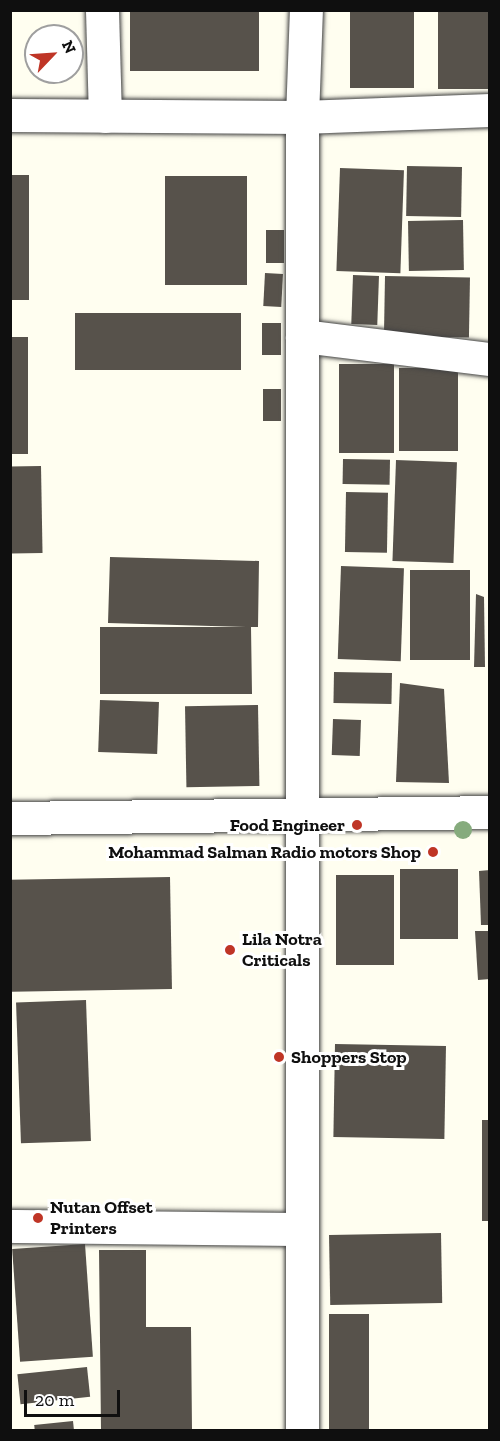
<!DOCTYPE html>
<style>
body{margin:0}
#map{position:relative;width:500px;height:1441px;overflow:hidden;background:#fffef0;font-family:"Zilla Slab",serif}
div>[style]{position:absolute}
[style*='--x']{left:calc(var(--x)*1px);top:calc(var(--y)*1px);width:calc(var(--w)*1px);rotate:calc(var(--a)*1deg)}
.building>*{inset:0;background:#57524b;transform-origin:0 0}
.roads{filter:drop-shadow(0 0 2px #424242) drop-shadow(0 0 2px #424242)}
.minor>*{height:33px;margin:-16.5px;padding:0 16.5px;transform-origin:16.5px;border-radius:16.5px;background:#fff}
.trees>*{width:18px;height:18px;margin:-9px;border-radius:50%;background:#86ab7d}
.dots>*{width:16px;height:16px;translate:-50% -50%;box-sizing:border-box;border:3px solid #fff;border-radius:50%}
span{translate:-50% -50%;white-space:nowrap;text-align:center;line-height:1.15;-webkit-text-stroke:6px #fff;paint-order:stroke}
.poi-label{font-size:18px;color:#0f0f0f;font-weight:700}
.right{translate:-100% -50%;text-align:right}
.left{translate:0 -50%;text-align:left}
.frame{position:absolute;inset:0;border:12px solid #0f0f0f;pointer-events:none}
.north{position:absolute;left:24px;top:24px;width:60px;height:60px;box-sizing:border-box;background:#fff;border:2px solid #9f9f9f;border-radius:50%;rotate:65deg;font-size:16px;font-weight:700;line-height:24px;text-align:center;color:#0f0f0f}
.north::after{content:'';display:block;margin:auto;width:21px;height:27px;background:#bf3526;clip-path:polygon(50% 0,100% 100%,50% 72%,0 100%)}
.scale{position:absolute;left:24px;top:1390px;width:96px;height:27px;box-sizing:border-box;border:3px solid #0f0f0f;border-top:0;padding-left:8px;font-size:18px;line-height:21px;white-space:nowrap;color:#0f0f0f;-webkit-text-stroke:4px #fff;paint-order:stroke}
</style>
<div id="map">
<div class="building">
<i style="left:130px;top:10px;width:129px;height:61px"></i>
<i style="left:350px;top:10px;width:64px;height:78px"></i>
<i style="left:438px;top:10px;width:52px;height:79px"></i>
<i style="left:407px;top:166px;width:55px;height:50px;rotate:1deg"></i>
<i style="left:340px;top:168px;width:64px;height:103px;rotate:2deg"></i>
<i style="left:10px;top:175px;width:19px;height:125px"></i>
<i style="left:165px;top:176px;width:82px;height:109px"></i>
<i style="left:463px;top:220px;width:50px;height:55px;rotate:89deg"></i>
<i style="left:266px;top:230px;width:18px;height:33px"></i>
<i style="left:265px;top:273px;width:18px;height:33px;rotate:3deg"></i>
<i style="left:353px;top:275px;width:26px;height:49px;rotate:2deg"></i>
<i style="left:385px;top:276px;width:85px;height:60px;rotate:1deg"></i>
<i style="left:75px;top:313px;width:166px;height:57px"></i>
<i style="left:281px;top:323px;width:32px;height:19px;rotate:90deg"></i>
<i style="left:10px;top:337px;width:18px;height:117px"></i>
<i style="left:339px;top:364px;width:55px;height:89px"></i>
<i style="left:399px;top:368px;width:59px;height:83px"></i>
<i style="left:263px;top:389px;width:18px;height:32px"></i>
<i style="left:343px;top:459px;width:47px;height:25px;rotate:1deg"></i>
<i style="left:396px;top:460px;width:61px;height:101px;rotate:2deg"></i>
<i style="left:41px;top:466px;width:87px;height:31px;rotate:89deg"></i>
<i style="left:346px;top:492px;width:42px;height:60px;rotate:1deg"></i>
<i style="clip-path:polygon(110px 557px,259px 561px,258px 627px,251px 627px,252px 694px,100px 694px,100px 627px,246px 627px,108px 623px)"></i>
<i style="left:341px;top:566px;width:63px;height:93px;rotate:2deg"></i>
<i style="left:410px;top:570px;width:60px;height:90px"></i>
<i style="clip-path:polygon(476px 594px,484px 597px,485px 667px,474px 667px)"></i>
<i style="left:334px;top:672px;width:58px;height:31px;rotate:1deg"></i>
<i style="clip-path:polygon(400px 683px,444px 689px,449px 783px,396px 782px)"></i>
<i style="left:100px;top:700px;width:59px;height:52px;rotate:2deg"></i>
<i style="left:258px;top:705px;width:81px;height:73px;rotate:89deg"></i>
<i style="left:333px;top:719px;width:28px;height:36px;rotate:2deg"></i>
<i style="left:400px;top:869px;width:58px;height:70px"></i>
<i style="clip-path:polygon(490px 870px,490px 925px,481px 925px,479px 871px)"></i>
<i style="left:336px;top:875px;width:58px;height:90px"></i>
<i style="left:170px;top:877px;width:112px;height:160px;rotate:89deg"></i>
<i style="clip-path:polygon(475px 931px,490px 931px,490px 979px,478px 980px)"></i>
<i style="left:86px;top:1000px;width:141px;height:70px;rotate:88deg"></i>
<i style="left:335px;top:1044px;width:111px;height:93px;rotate:1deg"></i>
<i style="left:482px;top:1120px;width:8px;height:101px"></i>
<i style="left:441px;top:1233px;width:70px;height:112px;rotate:89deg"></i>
<i style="left:85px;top:1244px;width:113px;height:73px;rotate:86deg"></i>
<i style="clip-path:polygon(99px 1250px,146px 1250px,146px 1327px,191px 1327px,192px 1430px,101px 1430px)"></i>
<i style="left:329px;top:1314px;width:40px;height:116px"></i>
<i style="left:87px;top:1367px;width:30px;height:70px;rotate:84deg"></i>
<i style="left:73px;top:1421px;width:9px;height:39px;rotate:84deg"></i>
</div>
<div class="roads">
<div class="minor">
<i style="--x:102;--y:10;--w:106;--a:88.4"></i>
<i style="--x:10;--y:115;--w:292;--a:0.4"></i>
<i style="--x:302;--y:117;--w:188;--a:-2.1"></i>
<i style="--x:302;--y:336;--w:189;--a:7"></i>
<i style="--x:10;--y:818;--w:480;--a:-0.7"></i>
<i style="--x:10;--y:1226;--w:292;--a:0.6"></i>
<i style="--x:302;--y:1430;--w:1313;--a:-90"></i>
<i style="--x:302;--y:117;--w:107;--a:-87.9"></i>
</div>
</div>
<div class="trees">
<i style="left:463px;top:830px"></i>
</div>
<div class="dots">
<i style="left:357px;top:825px;background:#bf3526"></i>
<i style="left:433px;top:852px;background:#bf3526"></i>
<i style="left:230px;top:950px;background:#bf3526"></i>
<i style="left:279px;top:1057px;background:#bf3526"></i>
<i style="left:38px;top:1218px;background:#bf3526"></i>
</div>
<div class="poi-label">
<span class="right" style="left:345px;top:825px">Food Engineer</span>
<span class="right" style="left:421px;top:852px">Mohammad Salman Radio motors Shop</span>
<span class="left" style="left:242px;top:950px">Lila Notra<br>Criticals</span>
<span class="left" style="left:291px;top:1057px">Shoppers Stop</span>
<span class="left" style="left:50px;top:1218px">Nutan Offset<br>Printers</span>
</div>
<div class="frame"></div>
<div class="north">N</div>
<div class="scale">20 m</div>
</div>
